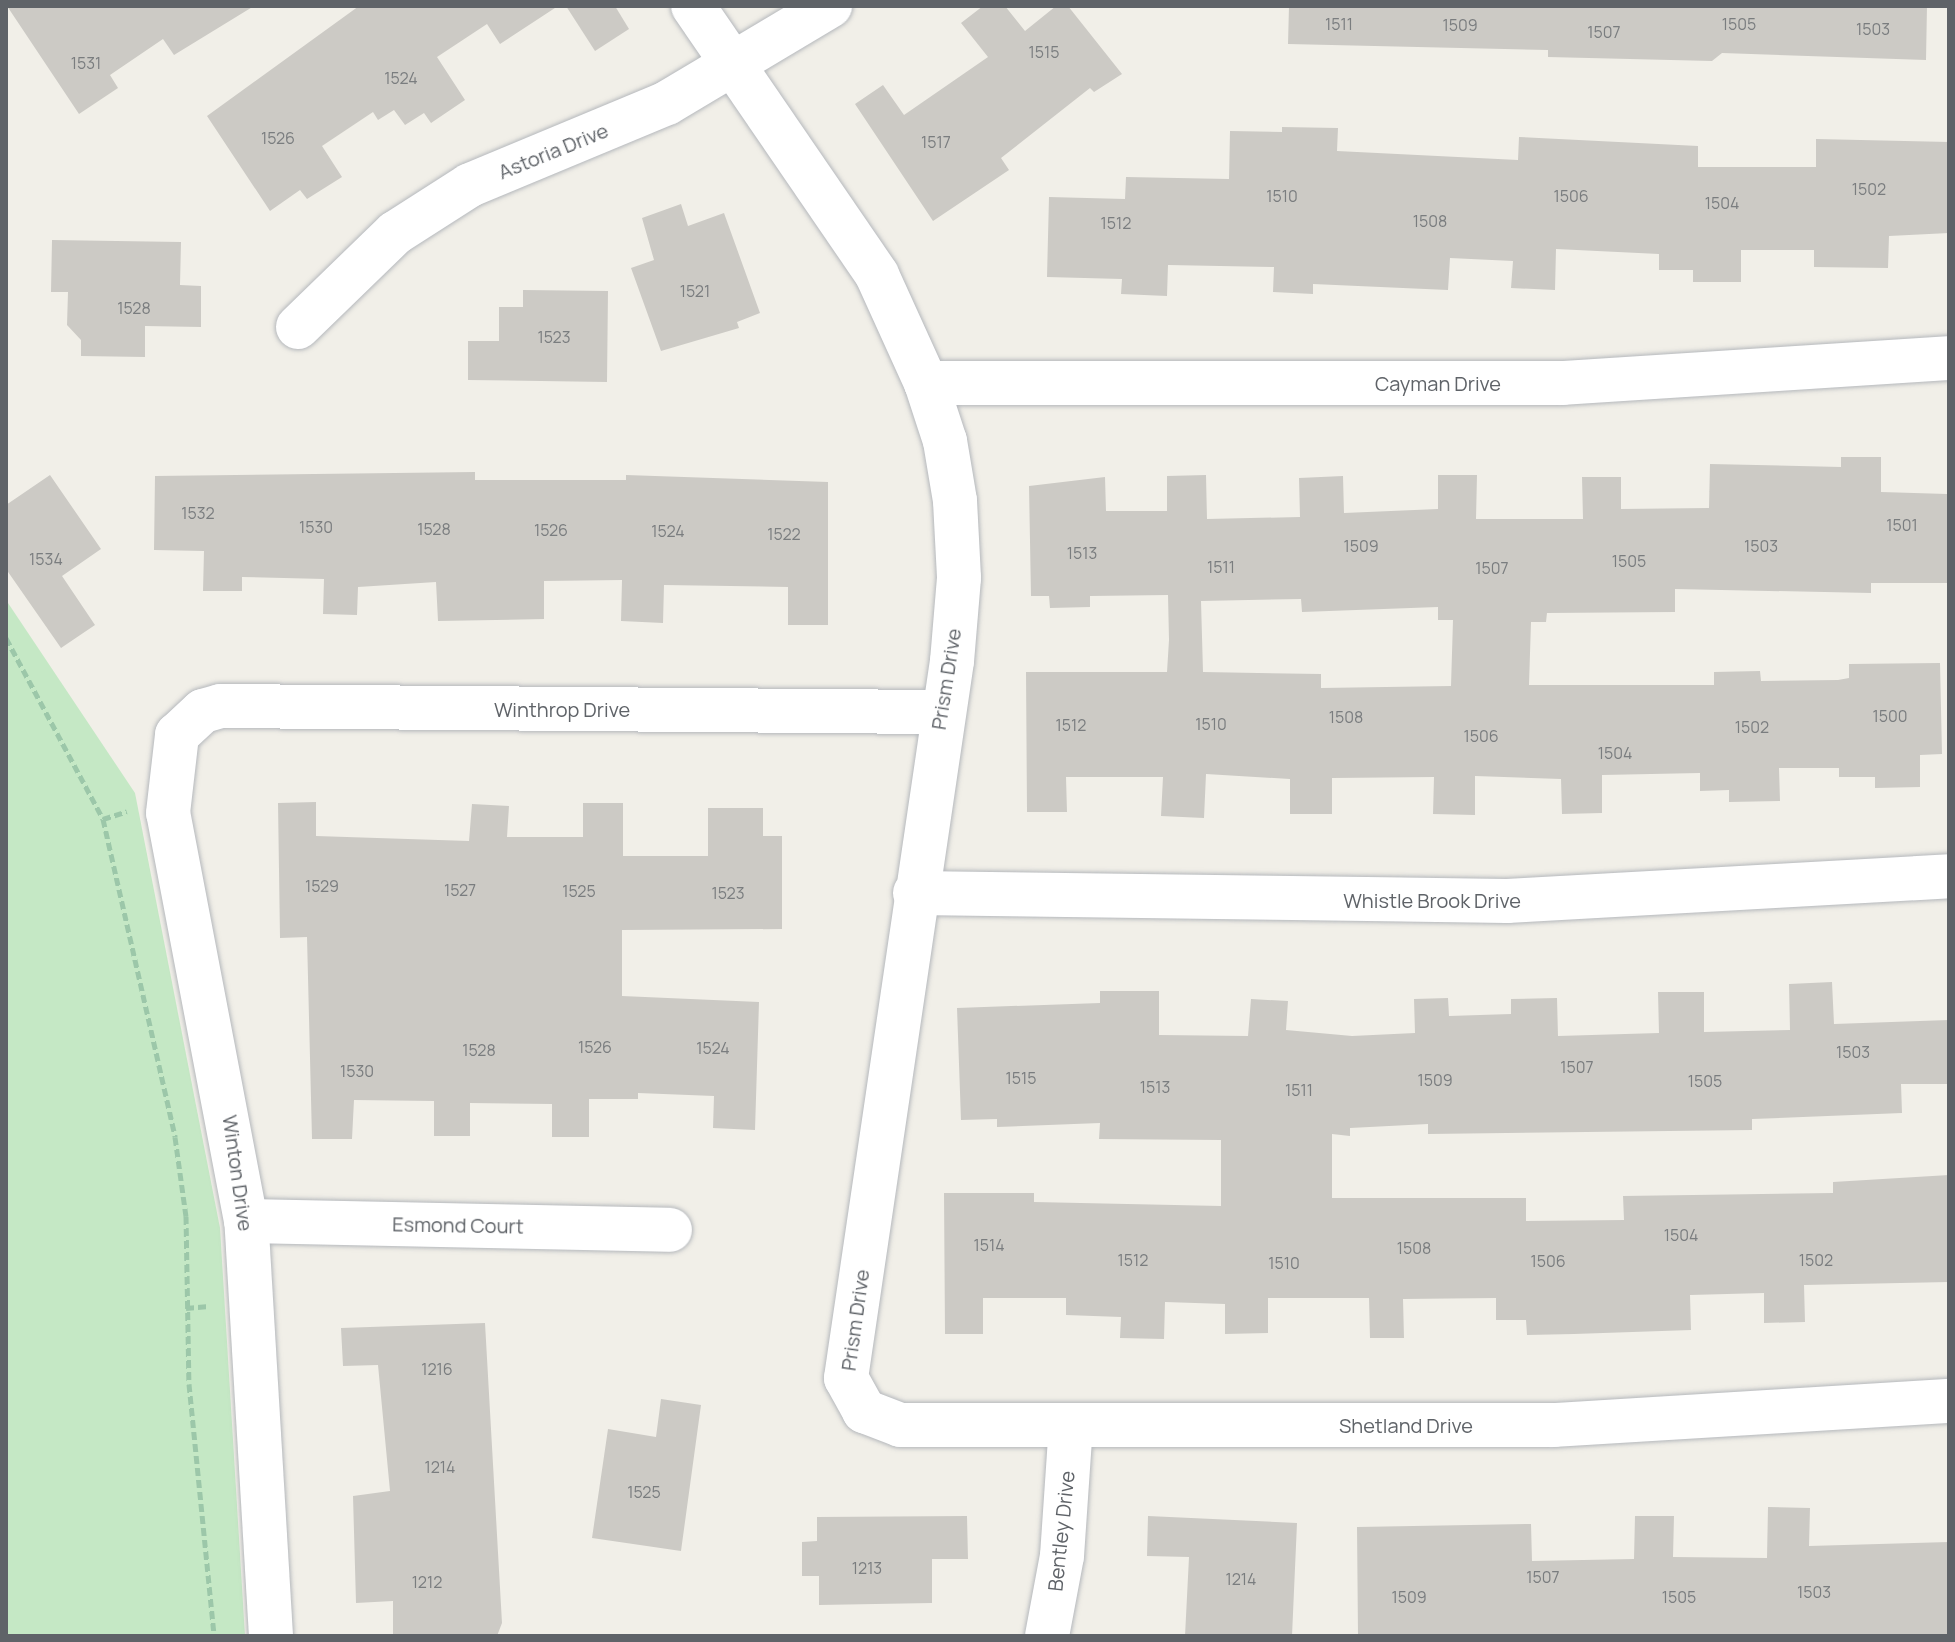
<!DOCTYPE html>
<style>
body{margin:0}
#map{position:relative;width:1955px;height:1642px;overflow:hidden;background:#f1efe8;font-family:Manrope,sans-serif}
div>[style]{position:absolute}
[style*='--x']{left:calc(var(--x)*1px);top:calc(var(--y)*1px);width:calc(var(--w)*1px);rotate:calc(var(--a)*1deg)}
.green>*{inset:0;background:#c5e8c5}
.building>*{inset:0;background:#cccac5}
.path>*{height:5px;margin-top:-2.5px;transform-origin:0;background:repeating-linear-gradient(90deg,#9cc7a9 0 8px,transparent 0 12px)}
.roads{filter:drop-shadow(0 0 2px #b5b8bc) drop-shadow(0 0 2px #b5b8bc)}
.minor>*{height:44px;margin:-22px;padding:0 22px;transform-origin:22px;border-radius:22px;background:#fff}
span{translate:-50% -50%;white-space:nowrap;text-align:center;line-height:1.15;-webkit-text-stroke:6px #fff;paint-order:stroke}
.number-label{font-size:16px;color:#7a7d7f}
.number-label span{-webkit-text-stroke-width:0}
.street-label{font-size:20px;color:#5f6368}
.frame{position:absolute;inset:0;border:8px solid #5f6368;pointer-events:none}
</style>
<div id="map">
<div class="green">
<i style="clip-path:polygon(6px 600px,135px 793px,220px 1228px,245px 1636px,6px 1636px)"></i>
</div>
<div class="building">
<i style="clip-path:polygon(7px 6px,254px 6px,174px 55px,163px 39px,110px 75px,118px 88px,79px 114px)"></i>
<i style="clip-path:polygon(359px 6px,558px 6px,500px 44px,487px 24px,437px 57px,465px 100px,431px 123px,424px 113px,405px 125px,394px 110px,378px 120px,373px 112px,322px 146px,342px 177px,307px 199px,300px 190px,270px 211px,207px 116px)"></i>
<i style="clip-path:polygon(566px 6px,615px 6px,629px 29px,595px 51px)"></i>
<i style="clip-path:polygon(983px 6px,1005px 6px,1025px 31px,1056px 6px,1068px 6px,1122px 74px,1094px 92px,1090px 88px,1001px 158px,1009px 170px,933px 221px,855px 104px,883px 85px,904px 115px,988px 57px,961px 23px)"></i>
<i style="clip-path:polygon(1289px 6px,1927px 6px,1926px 60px,1722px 53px,1712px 61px,1548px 57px,1548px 50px,1288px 44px)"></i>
<i style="clip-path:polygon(1282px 127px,1338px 128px,1337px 151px,1518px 160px,1519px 137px,1698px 146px,1698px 167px,1816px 167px,1816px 139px,1949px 142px,1949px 233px,1889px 236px,1888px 268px,1814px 267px,1814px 250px,1741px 250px,1741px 282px,1693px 282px,1693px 270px,1659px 270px,1659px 254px,1556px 249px,1555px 290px,1511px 288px,1513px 261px,1450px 258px,1448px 290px,1313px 284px,1313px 294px,1273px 292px,1274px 267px,1168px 265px,1167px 296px,1121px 294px,1122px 279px,1047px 277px,1049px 197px,1125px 199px,1126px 177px,1229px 179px,1230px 131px,1282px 132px)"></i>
<i style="clip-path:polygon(681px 204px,688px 226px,724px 213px,760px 313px,737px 322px,739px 328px,661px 351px,631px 268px,654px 260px,642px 218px)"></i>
<i style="clip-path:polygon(52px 240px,181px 242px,180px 285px,201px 286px,201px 327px,145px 326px,145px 357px,81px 356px,81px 340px,67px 325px,68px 292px,51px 292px)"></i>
<i style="clip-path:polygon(523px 290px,608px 291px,607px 382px,468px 380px,468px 341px,499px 341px,499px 307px,523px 307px)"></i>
<i style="clip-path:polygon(evenodd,1841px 457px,1881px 457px,1881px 492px,1947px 494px,1947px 583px,1871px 583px,1871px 593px,1675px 589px,1675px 612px,1547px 613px,1546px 622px,1531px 622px,1529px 685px,1714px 685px,1714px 672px,1760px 671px,1761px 681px,1838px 680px,1849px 678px,1849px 664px,1940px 663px,1942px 754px,1920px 755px,1920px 787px,1875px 788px,1875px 777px,1839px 777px,1839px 768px,1779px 768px,1780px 801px,1729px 802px,1729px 790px,1700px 791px,1700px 773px,1602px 775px,1602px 813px,1562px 814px,1561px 779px,1475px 776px,1475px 815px,1433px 814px,1434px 777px,1332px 778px,1332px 814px,1290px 814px,1290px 779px,1206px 774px,1204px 818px,1161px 816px,1163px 777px,1066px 777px,1067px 812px,1027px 812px,1026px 672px,1167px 672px,1169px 640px,1168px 595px,1090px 596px,1090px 607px,1050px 608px,1049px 596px,1031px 596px,1029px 486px,1105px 477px,1106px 511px,1167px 511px,1167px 476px,1206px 475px,1207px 519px,1300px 517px,1299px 478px,1343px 476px,1344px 513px,1438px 509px,1438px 475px,1477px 475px,1476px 519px,1583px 519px,1582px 477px,1621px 477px,1621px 509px,1709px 508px,1710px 464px,1841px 467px,1841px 457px,1301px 599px,1302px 612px,1438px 607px,1438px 620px,1453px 620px,1451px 686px,1321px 688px,1321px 674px,1203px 672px,1201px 601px,1301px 599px)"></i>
<i style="clip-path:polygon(475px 472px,475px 480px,626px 480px,626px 475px,828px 482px,828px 625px,788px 625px,788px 587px,664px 585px,663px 623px,621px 621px,622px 580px,544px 581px,544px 619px,438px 621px,436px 582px,358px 587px,357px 615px,323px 614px,324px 579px,242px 577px,242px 591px,203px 591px,204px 551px,154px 550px,155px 476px)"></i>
<i style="clip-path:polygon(50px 475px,101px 549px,62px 576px,95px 625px,61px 648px,6px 569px,6px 505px)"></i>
<i style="clip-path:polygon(316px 802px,316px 836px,469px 841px,472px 804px,509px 806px,507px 837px,583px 837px,583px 803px,623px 803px,623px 856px,708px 856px,708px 808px,763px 808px,763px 836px,782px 836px,782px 929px,622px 930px,622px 996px,759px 1002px,755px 1130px,713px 1128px,714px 1096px,638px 1093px,638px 1099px,589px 1099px,589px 1137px,552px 1137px,552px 1104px,470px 1103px,470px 1136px,434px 1136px,434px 1101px,354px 1100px,352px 1139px,312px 1139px,307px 937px,280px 938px,278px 803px)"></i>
<i style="clip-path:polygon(1832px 982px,1834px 1024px,1949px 1020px,1949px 1084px,1901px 1084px,1902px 1113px,1752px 1119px,1752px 1130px,1428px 1134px,1428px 1124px,1350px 1128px,1350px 1136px,1332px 1134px,1332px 1198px,1526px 1198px,1526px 1221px,1624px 1220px,1623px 1196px,1833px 1193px,1833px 1182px,1949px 1175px,1949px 1282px,1804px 1285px,1805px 1322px,1764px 1323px,1764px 1293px,1690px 1295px,1691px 1330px,1574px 1334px,1527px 1335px,1526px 1320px,1496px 1320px,1496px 1298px,1403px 1299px,1404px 1338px,1370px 1338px,1369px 1298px,1268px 1298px,1268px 1333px,1225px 1334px,1225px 1304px,1165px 1302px,1164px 1339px,1120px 1338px,1121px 1317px,1066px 1315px,1066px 1298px,983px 1298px,983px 1334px,945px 1334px,944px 1193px,1034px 1193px,1034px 1202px,1221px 1206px,1221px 1140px,1099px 1139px,1100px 1123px,997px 1127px,997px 1119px,961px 1120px,957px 1008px,1100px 1003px,1100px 991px,1159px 991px,1159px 1035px,1248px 1036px,1251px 999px,1288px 1001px,1286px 1030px,1352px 1036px,1415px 1033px,1414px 999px,1448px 998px,1449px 1016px,1511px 1014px,1511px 999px,1557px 998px,1558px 1036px,1659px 1033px,1658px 992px,1704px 992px,1704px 1032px,1790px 1030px,1789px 984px)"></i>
<i style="clip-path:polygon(485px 1323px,502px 1623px,497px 1636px,393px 1636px,393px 1601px,356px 1603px,353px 1496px,390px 1491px,378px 1365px,343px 1366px,341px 1328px)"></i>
<i style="clip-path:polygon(661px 1399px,701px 1405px,681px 1551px,592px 1538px,608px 1429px,656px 1437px)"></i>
<i style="clip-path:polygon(1768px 1507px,1810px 1508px,1809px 1546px,1949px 1542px,1949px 1636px,1358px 1636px,1357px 1527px,1531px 1524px,1532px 1561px,1634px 1559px,1635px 1516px,1674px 1516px,1673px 1557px,1767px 1558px)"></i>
<i style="clip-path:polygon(967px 1516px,968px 1559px,932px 1559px,932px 1603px,819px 1605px,819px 1576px,802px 1576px,802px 1542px,817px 1541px,817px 1517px)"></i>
<i style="clip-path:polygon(1148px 1516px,1297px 1523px,1292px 1636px,1185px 1636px,1189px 1557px,1147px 1556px)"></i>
</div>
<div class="path">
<i style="--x:6;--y:638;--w:205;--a:61.8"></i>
<i style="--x:103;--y:819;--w:326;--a:77.2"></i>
<i style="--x:175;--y:1137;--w:80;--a:82.1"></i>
<i style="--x:186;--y:1216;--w:168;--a:89"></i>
<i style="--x:189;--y:1384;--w:253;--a:84.3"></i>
<i style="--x:103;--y:819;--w:25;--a:-18"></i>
<i style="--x:186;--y:1308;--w:23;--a:-5"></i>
</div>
<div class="roads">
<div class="minor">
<i style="--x:693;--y:6;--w:326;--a:55.6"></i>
<i style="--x:877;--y:275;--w:119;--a:65.6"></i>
<i style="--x:926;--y:383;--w:61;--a:71.9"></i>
<i style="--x:945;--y:441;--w:61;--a:80.5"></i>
<i style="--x:955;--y:501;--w:77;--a:87"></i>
<i style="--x:959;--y:578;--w:83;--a:94.8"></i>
<i style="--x:952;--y:661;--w:725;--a:98.41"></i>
<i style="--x:846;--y:1378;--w:38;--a:61"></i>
<i style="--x:864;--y:1411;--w:39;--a:21"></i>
<i style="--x:900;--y:1425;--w:654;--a:0"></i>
<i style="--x:1554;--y:1425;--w:396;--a:-3.5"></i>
<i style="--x:298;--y:327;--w:135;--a:-44.1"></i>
<i style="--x:395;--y:233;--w:89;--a:-32.6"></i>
<i style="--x:470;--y:185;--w:213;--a:-22.6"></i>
<i style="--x:667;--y:103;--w:190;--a:-30.8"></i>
<i style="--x:926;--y:383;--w:637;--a:0"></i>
<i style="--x:1563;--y:383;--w:387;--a:-3.7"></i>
<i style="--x:915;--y:893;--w:592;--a:0.77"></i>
<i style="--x:1507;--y:901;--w:443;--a:-3.2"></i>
<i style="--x:246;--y:1221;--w:424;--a:1.2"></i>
<i style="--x:271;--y:1636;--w:416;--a:-93.4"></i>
<i style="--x:246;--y:1221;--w:415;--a:-100.8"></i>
<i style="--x:168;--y:813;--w:79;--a:-83.4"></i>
<i style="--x:177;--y:735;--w:35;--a:-43"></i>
<i style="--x:203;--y:711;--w:18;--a:-16"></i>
<i style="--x:220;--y:706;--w:720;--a:0.48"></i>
<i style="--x:1047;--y:1636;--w:81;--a:-79.4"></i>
<i style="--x:1062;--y:1556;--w:131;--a:-86.1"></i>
</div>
</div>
<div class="number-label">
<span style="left:1339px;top:24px">1511</span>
<span style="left:1739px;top:24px">1505</span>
<span style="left:1460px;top:25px">1509</span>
<span style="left:1873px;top:29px">1503</span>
<span style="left:1604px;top:32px">1507</span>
<span style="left:1044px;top:52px">1515</span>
<span style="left:86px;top:63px">1531</span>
<span style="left:401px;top:78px">1524</span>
<span style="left:278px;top:138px">1526</span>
<span style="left:936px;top:142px">1517</span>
<span style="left:1869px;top:189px">1502</span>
<span style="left:1282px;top:196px">1510</span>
<span style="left:1571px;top:196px">1506</span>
<span style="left:1722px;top:203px">1504</span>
<span style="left:1430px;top:221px">1508</span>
<span style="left:1116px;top:223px">1512</span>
<span style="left:695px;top:291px">1521</span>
<span style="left:134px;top:308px">1528</span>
<span style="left:554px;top:337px">1523</span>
<span style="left:198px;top:513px">1532</span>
<span style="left:1902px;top:525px">1501</span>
<span style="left:316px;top:527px">1530</span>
<span style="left:434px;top:529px">1528</span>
<span style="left:551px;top:530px">1526</span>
<span style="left:668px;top:531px">1524</span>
<span style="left:784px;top:534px">1522</span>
<span style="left:1361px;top:546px">1509</span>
<span style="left:1761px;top:546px">1503</span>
<span style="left:1082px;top:553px">1513</span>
<span style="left:46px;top:559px">1534</span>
<span style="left:1629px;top:561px">1505</span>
<span style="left:1221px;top:567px">1511</span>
<span style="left:1492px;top:568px">1507</span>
<span style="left:1890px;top:716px">1500</span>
<span style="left:1346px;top:717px">1508</span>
<span style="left:1211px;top:724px">1510</span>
<span style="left:1071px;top:725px">1512</span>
<span style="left:1752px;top:727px">1502</span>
<span style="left:1481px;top:736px">1506</span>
<span style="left:1615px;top:753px">1504</span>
<span style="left:322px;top:886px">1529</span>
<span style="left:460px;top:890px">1527</span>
<span style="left:579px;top:891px">1525</span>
<span style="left:728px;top:893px">1523</span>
<span style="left:595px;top:1047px">1526</span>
<span style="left:713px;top:1048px">1524</span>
<span style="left:479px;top:1050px">1528</span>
<span style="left:1853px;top:1052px">1503</span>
<span style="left:1577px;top:1067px">1507</span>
<span style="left:357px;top:1071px">1530</span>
<span style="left:1021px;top:1078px">1515</span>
<span style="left:1435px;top:1080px">1509</span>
<span style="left:1705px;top:1081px">1505</span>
<span style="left:1155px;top:1087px">1513</span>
<span style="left:1299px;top:1090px">1511</span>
<span style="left:1681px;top:1235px">1504</span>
<span style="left:989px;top:1245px">1514</span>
<span style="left:1414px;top:1248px">1508</span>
<span style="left:1133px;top:1260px">1512</span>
<span style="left:1816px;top:1260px">1502</span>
<span style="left:1548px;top:1261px">1506</span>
<span style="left:1284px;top:1263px">1510</span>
<span style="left:437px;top:1369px">1216</span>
<span style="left:440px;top:1467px">1214</span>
<span style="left:644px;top:1492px">1525</span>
<span style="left:867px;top:1568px">1213</span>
<span style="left:1543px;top:1577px">1507</span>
<span style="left:1241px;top:1579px">1214</span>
<span style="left:427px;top:1582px">1212</span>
<span style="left:1814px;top:1592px">1503</span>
<span style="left:1409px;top:1597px">1509</span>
<span style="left:1679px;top:1597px">1505</span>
</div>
<div class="street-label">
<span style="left:553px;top:151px;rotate:-22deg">Astoria Drive</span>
<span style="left:1438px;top:383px">Cayman Drive</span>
<span style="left:946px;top:679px;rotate:-81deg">Prism Drive</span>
<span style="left:562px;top:709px">Winthrop Drive</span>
<span style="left:1432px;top:900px">Whistle Brook Drive</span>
<span style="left:238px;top:1173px;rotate:82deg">Winton Drive</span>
<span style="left:458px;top:1225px;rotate:1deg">Esmond Court</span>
<span style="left:855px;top:1320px;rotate:-82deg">Prism Drive</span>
<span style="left:1406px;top:1425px">Shetland Drive</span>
<span style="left:1061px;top:1531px;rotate:-84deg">Bentley Drive</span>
</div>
<div class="frame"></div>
</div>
